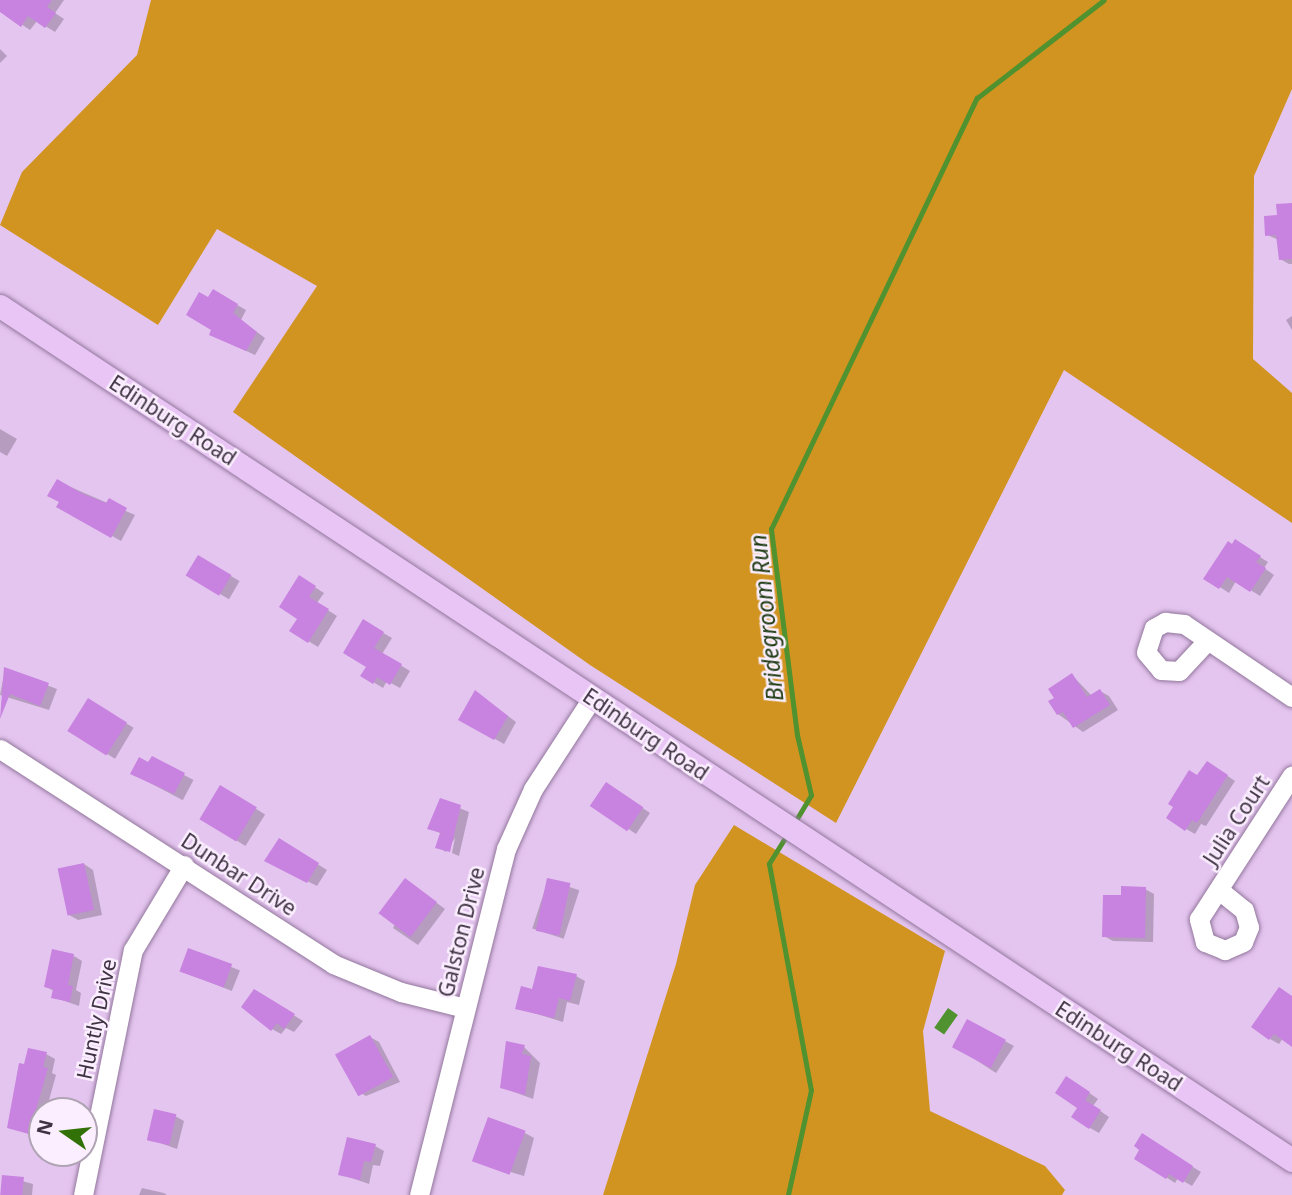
<!DOCTYPE html>
<style>
body{margin:0}
#map{position:relative;width:1292px;height:1195px;overflow:hidden;background:#e4c5ef;font-family:"Noto Sans",sans-serif}
div>[style]{position:absolute}
[style*='--x']{left:calc(var(--x)*1px);top:calc(var(--y)*1px);width:calc(var(--w)*1px);rotate:calc(var(--a)*1deg)}
.green>*{inset:0;background:#d19420}
.water>*{inset:0;background:#4f922f;transform-origin:0 0}
.shadow>*{inset:0;background:#0003;transform-origin:0 0}
.stream>*{height:5px;margin:-2.5px;padding:0 2.5px;transform-origin:2.5px;border-radius:2.5px;background:#4f922f}
.building>*{inset:0;background:#c882df;transform-origin:0 0}
.roads{filter:drop-shadow(0 0 2px #93779d) drop-shadow(0 0 2px #93779d)}
.minor>*{height:19px;margin:-9.5px;padding:0 9.5px;transform-origin:9.5px;border-radius:9.5px;background:#fff}
.major>*{height:23px;margin:-11.5px;padding:0 11.5px;transform-origin:11.5px;border-radius:11.5px;background:#e8c5f4}
span{translate:-50% -50%;white-space:nowrap;text-align:center;line-height:1.15;-webkit-text-stroke:5px #faeeff;paint-order:stroke}
.street-label{font-size:21px;color:#3f3343}
.water-label{font-size:23px;color:#203c14;font-style:italic}
.north{position:absolute;left:28px;top:1097px;width:70px;height:70px;box-sizing:border-box;background:#faeeff;border:2px solid #afa3b4;border-radius:50%;rotate:284deg;font-size:19px;font-weight:700;line-height:28px;text-align:center;color:#3f3343}
.north::after{content:'';display:block;margin:auto;width:24px;height:32px;background:#317108;clip-path:polygon(50% 0,100% 100%,50% 72%,0 100%)}
</style>
<div id="map">
<div class="green">
<i style="clip-path:polygon(151px 0,1292px 0,1292px 89px,1254px 176px,1253px 359px,1292px 393px,1292px 523px,1064px 370px,836px 823px,590px 665px,233px 412px,317px 286px,217px 229px,158px 325px,0 225px,22px 172px,137px 55px)"></i>
<i style="clip-path:polygon(734px 825px,945px 951px,923px 1031px,930px 1111px,1045px 1166px,1065px 1190px,1062px 1195px,603px 1195px,676px 964px,695px 885px)"></i>
</div>
<div class="water">
<i style="left:948px;top:1008px;width:12px;height:24px;rotate:35deg"></i>
</div>
<div class="shadow">
<i style="clip-path:polygon(0 0,64px 0,55px 13px,64px 19px,55px 32px,37px 21px,30px 30px,0 10px)"></i>
<i style="clip-path:polygon(0 49px,7px 56px,0 63px)"></i>
<i style="clip-path:polygon(1292px 204px,1292px 264px,1289px 264px,1280px 259px,1279px 240px,1267px 235px)"></i>
<i style="clip-path:polygon(213px 291px,246px 310px,241px 320px,265px 338px,255px 355px,220px 339px,208px 299px)"></i>
<i style="clip-path:polygon(1292px 316px,1292px 330px,1286px 320px)"></i>
<i style="clip-path:polygon(0 429px,17px 439px,7px 456px,0 452px)"></i>
<i style="clip-path:polygon(57px 481px,135px 515px,121px 541px,59px 506px)"></i>
<i style="clip-path:polygon(1244px 547px,1268px 562px,1264px 568px,1274px 575px,1260px 596px,1236px 581px,1229px 593px,1206px 578px)"></i>
<i style="left:198px;top:557px;width:48px;height:21px;rotate:30deg"></i>
<i style="clip-path:polygon(299px 577px,324px 593px,317px 603px,337px 616px,318px 647px,292px 631px,300px 618px)"></i>
<i style="clip-path:polygon(364px 622px,392px 638px,382px 654px,410px 671px,400px 688px,387px 681px,383px 688px,363px 676px,368px 666px)"></i>
<i style="clip-path:polygon(5px 669px,57px 689px,49px 710px,0 695px)"></i>
<i style="clip-path:polygon(1072px 675px,1092px 696px,1100px 691px,1109px 696px,1118px 710px,1083px 732px,1058px 714px,1056px 698px)"></i>
<i style="clip-path:polygon(484px 698px,516px 722px,504px 744px,460px 719px)"></i>
<i style="left:89px;top:701px;width:52px;height:36px;rotate:31deg"></i>
<i style="left:152px;top:758px;width:47px;height:23px;rotate:28deg"></i>
<i style="clip-path:polygon(1216px 768px,1235px 781px,1206px 826px,1201px 824px,1195px 834px,1186px 829px,1198px 777px)"></i>
<i style="left:221px;top:787px;width:52px;height:37px;rotate:32deg"></i>
<i style="clip-path:polygon(615px 789px,650px 813px,636px 834px,592px 805px)"></i>
<i style="clip-path:polygon(440px 800px,469px 812px,459px 856px,452px 853px,455px 838px,446px 852px,438px 847px,442px 834px,429px 828px)"></i>
<i style="clip-path:polygon(279px 840px,327px 870px,317px 886px,267px 861px)"></i>
<i style="clip-path:polygon(84px 864px,93px 870px,102px 915px,78px 920px,69px 915px)"></i>
<i style="left:548px;top:880px;width:33px;height:51px;rotate:18deg"></i>
<i style="clip-path:polygon(414px 886px,445px 909px,418px 945px,393px 928px)"></i>
<i style="clip-path:polygon(1145px 889px,1154px 894px,1153px 942px,1113px 941px,1104px 936px,1123px 897px)"></i>
<i style="left:189px;top:950px;width:55px;height:22px;rotate:22deg"></i>
<i style="clip-path:polygon(74px 956px,82px 961px,76px 990px,81px 993px,79px 1006px,53px 997px,54px 991px,46px 987px)"></i>
<i style="clip-path:polygon(576px 976px,585px 981px,579px 1005px,567px 1002px,563px 1022px,517px 1008px,534px 991px)"></i>
<i style="clip-path:polygon(255px 991px,303px 1021px,294px 1032px,286px 1028px,281px 1034px,272px 1029px)"></i>
<i style="clip-path:polygon(1292px 997px,1292px 1044px,1283px 1038px,1279px 1044px,1270px 1039px)"></i>
<i style="clip-path:polygon(968px 1021px,1014px 1046px,996px 1073px,953px 1045px)"></i>
<i style="clip-path:polygon(370px 1037px,379px 1042px,400px 1082px,366px 1096px,357px 1091px)"></i>
<i style="clip-path:polygon(524px 1047px,540px 1063px,533px 1099px,501px 1087px)"></i>
<i style="clip-path:polygon(46px 1054px,55px 1059px,52px 1073px,56px 1075px,46px 1111px,42px 1111px,38px 1137px,9px 1127px,26px 1066px)"></i>
<i style="clip-path:polygon(1075px 1083px,1098px 1099px,1093px 1106px,1109px 1117px,1099px 1133px,1090px 1128px,1080px 1108px)"></i>
<i style="clip-path:polygon(175px 1116px,184px 1121px,177px 1149px,149px 1139px)"></i>
<i style="clip-path:polygon(525px 1133px,534px 1138px,524px 1176px,478px 1162px)"></i>
<i style="clip-path:polygon(1143px 1136px,1201px 1172px,1192px 1186px,1178px 1178px,1175px 1183px,1137px 1158px)"></i>
<i style="clip-path:polygon(375px 1146px,384px 1151px,380px 1166px,373px 1165px,369px 1184px,340px 1174px)"></i>
<i style="clip-path:polygon(4px 1176px,33px 1184px,32px 1195px,1px 1195px)"></i>
<i style="clip-path:polygon(142px 1188px,164px 1193px,167px 1195px,139px 1195px)"></i>
</div>
<div class="stream">
<i style="--x:793;--y:825;--w:35;--a:-59"></i>
<i style="--x:811;--y:795;--w:62;--a:-103.1"></i>
<i style="--x:797;--y:735;--w:208;--a:-97.2"></i>
<i style="--x:771;--y:529;--w:478;--a:-64.5"></i>
<i style="--x:977;--y:98;--w:160;--a:-37.7"></i>
<i style="--x:788;--y:833;--w:36;--a:122"></i>
<i style="--x:769;--y:864;--w:230;--a:79.5"></i>
<i style="--x:811;--y:1090;--w:107;--a:102.4"></i>
</div>
<div class="building">
<i style="clip-path:polygon(0 0,52px 0,47px 7px,56px 13px,45px 28px,28px 16px,21px 27px,0 12px)"></i>
<i style="clip-path:polygon(1292px 203px,1292px 259px,1279px 260px,1276px 235px,1265px 236px,1264px 216px,1277px 215px,1276px 204px)"></i>
<i style="clip-path:polygon(213px 289px,238px 304px,233px 313px,257px 332px,246px 351px,209px 335px,211px 330px,186px 315px,199px 292px,208px 297px)"></i>
<i style="clip-path:polygon(57px 479px,83px 494px,106px 503px,109px 498px,127px 508px,111px 538px,56px 507px,59px 502px,47px 496px)"></i>
<i style="clip-path:polygon(1235px 539px,1261px 556px,1256px 562px,1266px 568px,1250px 592px,1227px 577px,1219px 589px,1203px 579px,1228px 541px,1232px 544px)"></i>
<i style="left:198px;top:555px;width:39px;height:24px;rotate:31deg"></i>
<i style="clip-path:polygon(299px 575px,316px 586px,309px 597px,329px 609px,308px 643px,289px 631px,297px 619px,279px 607px)"></i>
<i style="clip-path:polygon(363px 619px,384px 632px,374px 648px,402px 664px,390px 685px,377px 677px,373px 684px,360px 676px,366px 667px,343px 653px)"></i>
<i style="clip-path:polygon(4px 667px,49px 683px,40px 706px,10px 694px,0 719px)"></i>
<i style="clip-path:polygon(1072px 673px,1087px 697px,1100px 689px,1110px 705px,1073px 728px,1063px 712px,1057px 715px,1048px 701px,1054px 698px,1048px 689px)"></i>
<i style="clip-path:polygon(475px 690px,508px 716px,494px 740px,458px 720px)"></i>
<i style="left:88px;top:698px;width:46px;height:39px;rotate:32deg"></i>
<i style="clip-path:polygon(152px 756px,185px 773px,174px 794px,130px 774px,139px 757px,148px 762px)"></i>
<i style="clip-path:polygon(1207px 761px,1228px 775px,1197px 823px,1192px 820px,1185px 831px,1166px 818px,1173px 807px,1168px 804px,1189px 770px,1197px 775px)"></i>
<i style="left:606px;top:782px;width:45px;height:29px;rotate:34deg"></i>
<i style="left:220px;top:785px;width:43px;height:40px;rotate:31deg"></i>
<i style="clip-path:polygon(440px 798px,461px 805px,450px 852px,435px 848px,440px 833px,445px 834px,427px 829px)"></i>
<i style="clip-path:polygon(279px 838px,319px 863px,307px 883px,264px 861px)"></i>
<i style="left:84px;top:863px;width:48px;height:27px;rotate:78deg"></i>
<i style="left:405px;top:878px;width:40px;height:44px;rotate:37deg"></i>
<i style="left:547px;top:878px;width:24px;height:54px;rotate:12deg"></i>
<i style="clip-path:polygon(1121px 886px,1146px 887px,1145px 938px,1102px 937px,1103px 895px,1121px 895px)"></i>
<i style="left:188px;top:948px;width:47px;height:25px;rotate:20deg"></i>
<i style="clip-path:polygon(52px 949px,74px 954px,68px 985px,73px 986px,70px 1002px,51px 998px,53px 989px,44px 987px)"></i>
<i style="clip-path:polygon(538px 966px,577px 974px,570px 1001px,559px 998px,554px 1018px,515px 1009px,521px 986px,532px 989px)"></i>
<i style="clip-path:polygon(1279px 987px,1292px 996px,1292px 1047px,1274px 1034px,1269px 1040px,1251px 1027px)"></i>
<i style="clip-path:polygon(254px 989px,295px 1014px,284px 1029px,277px 1023px,271px 1031px,241px 1007px)"></i>
<i style="left:967px;top:1019px;width:44px;height:32px;rotate:28deg"></i>
<i style="left:370px;top:1035px;width:48px;height:40px;rotate:61deg"></i>
<i style="clip-path:polygon(506px 1041px,525px 1045px,522px 1054px,531px 1056px,525px 1095px,500px 1088px)"></i>
<i style="clip-path:polygon(28px 1048px,47px 1052px,43px 1067px,48px 1068px,29px 1134px,7px 1128px,19px 1063px,24px 1064px)"></i>
<i style="clip-path:polygon(1066px 1076px,1090px 1092px,1085px 1100px,1101px 1110px,1089px 1129px,1071px 1117px,1077px 1108px,1055px 1093px)"></i>
<i style="left:154px;top:1109px;width:23px;height:32px;rotate:13deg"></i>
<i style="left:488px;top:1117px;width:40px;height:47px;rotate:20deg"></i>
<i style="clip-path:polygon(1142px 1133px,1193px 1166px,1183px 1183px,1169px 1174px,1166px 1179px,1134px 1159px,1139px 1150px,1134px 1146px)"></i>
<i style="clip-path:polygon(347px 1137px,376px 1144px,371px 1162px,364px 1161px,360px 1180px,338px 1175px)"></i>
<i style="left:2px;top:1175px;width:22px;height:20px;rotate:5deg"></i>
</div>
<div class="roads">
<div class="minor">
<i style="--x:1207;--y:641;--w:41;--a:133"></i>
<i style="--x:1179;--y:671;--w:18;--a:-177"></i>
<i style="--x:1161;--y:670;--w:23;--a:-130"></i>
<i style="--x:1146;--y:652;--w:25;--a:-72"></i>
<i style="--x:1154;--y:628;--w:13;--a:-29"></i>
<i style="--x:1165;--y:622;--w:19;--a:6"></i>
<i style="--x:1184;--y:624;--w:130;--a:34.1"></i>
<i style="--x:0;--y:749;--w:396;--a:32.8"></i>
<i style="--x:333;--y:964;--w:74;--a:22.4"></i>
<i style="--x:401;--y:992;--w:66;--a:14"></i>
<i style="--x:1219;--y:890;--w:32;--a:39"></i>
<i style="--x:1244;--y:910;--w:18;--a:74"></i>
<i style="--x:1249;--y:927;--w:16;--a:112"></i>
<i style="--x:1243;--y:942;--w:20;--a:156"></i>
<i style="--x:1225;--y:950;--w:22;--a:-158"></i>
<i style="--x:1205;--y:942;--w:24;--a:-105"></i>
<i style="--x:1199;--y:919;--w:171;--a:-57.1"></i>
<i style="--x:83;--y:1195;--w:250;--a:-78.5"></i>
<i style="--x:133;--y:950;--w:99;--a:-59"></i>
<i style="--x:419;--y:1195;--w:357;--a:-75.9"></i>
<i style="--x:506;--y:849;--w:66;--a:-65.8"></i>
<i style="--x:533;--y:789;--w:108;--a:-57"></i>
</div>
<div class="major">
<i style="--x:0;--y:306;--w:1549;--a:33.46"></i>
</div>
</div>
<div class="street-label">
<span style="left:173px;top:420px;rotate:33deg">Edinburg Road</span>
<span style="left:646px;top:734px;rotate:34deg">Edinburg Road</span>
<span style="left:1236px;top:820px;rotate:-57deg">Julia Court</span>
<span style="left:239px;top:874px;rotate:33deg">Dunbar Drive</span>
<span style="left:461px;top:932px;rotate:-76deg">Galston Drive</span>
<span style="left:96px;top:1019px;rotate:-78deg">Huntly Drive</span>
<span style="left:1119px;top:1046px;rotate:33deg">Edinburg Road</span>
</div>
<div class="water-label">
<span style="left:766px;top:618px;rotate:-96deg">Bridegroom Run</span>
</div>
<div class="north">N</div>
</div>
